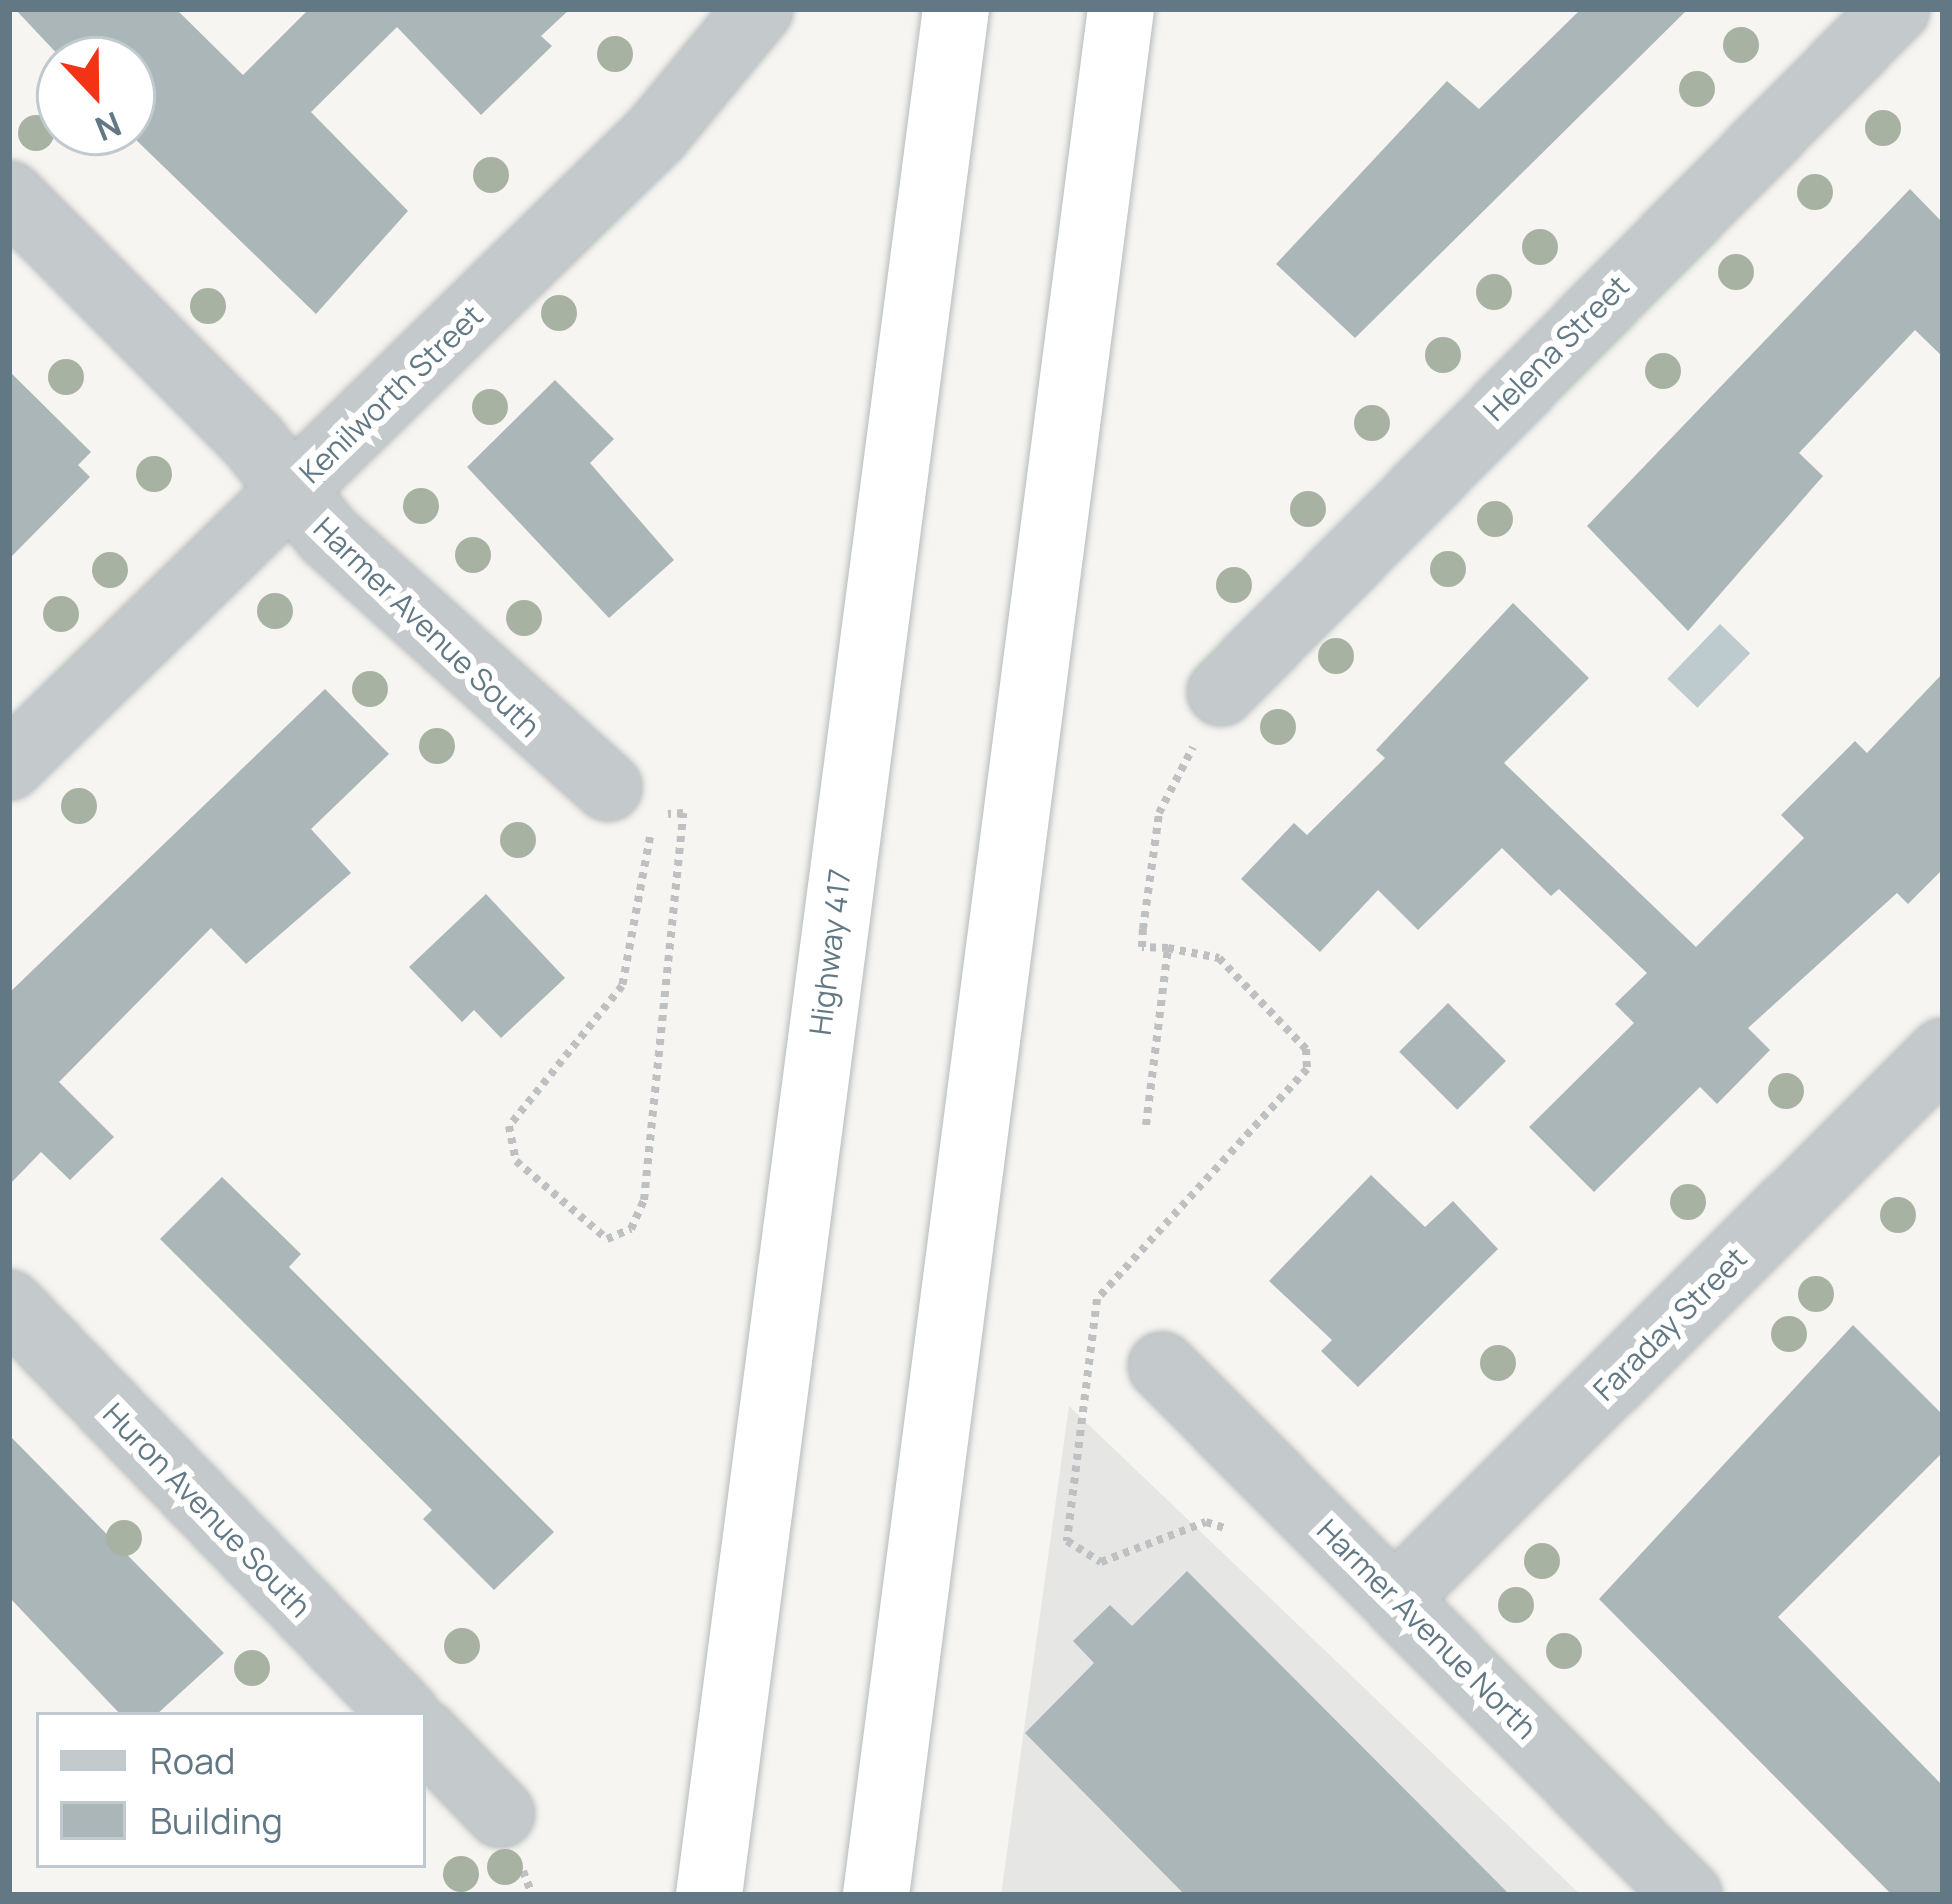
<!DOCTYPE html>
<style>
body{margin:0}
#map{position:relative;width:1952px;height:1904px;overflow:hidden;background:#f6f5f1;font-family:Manrope,sans-serif}
div>[style]{position:absolute}
[style*='--x']{left:calc(var(--x)*1px);top:calc(var(--y)*1px);width:calc(var(--w)*1px);rotate:calc(var(--a)*1deg)}
.built>*{inset:0;background:#e6e7e5}
.water>*{inset:0;background:#bdcbcf;transform-origin:0 0}
.building>*{inset:0;background:#abb6b9;transform-origin:0 0}
.path>*{height:8px;margin-top:-4px;transform-origin:0;background:repeating-linear-gradient(90deg,#bec0c2 0 6px,transparent 0 12px)}
.roads{filter:drop-shadow(0 0 3px #b6bbbd) drop-shadow(0 0 3px #b6bbbd)}
.minor>*{height:66px;margin:-33px;padding:0 33px;transform-origin:33px;border-radius:33px;background:#c4c9cb}
.highway>*{height:66px;margin:-33px;padding:0 33px;transform-origin:33px;border-radius:33px;background:#fff}
.trees>*{width:36px;height:36px;margin:-18px;border-radius:50%;background:#a8b2a2}
span{translate:-50% -50%;white-space:nowrap;text-align:center;line-height:1.15;-webkit-text-stroke:12px #fff;paint-order:stroke}
.street-label{font-size:30px;color:#627985}
.frame{position:absolute;inset:0;border:12px solid #627985;pointer-events:none}
.legend{position:absolute;left:36px;top:1712px;width:390px;height:156px;box-sizing:border-box;background:#fff;border:3px solid #c0c9ce;margin:0;padding:15px 21px;list-style:none;font-size:36px;color:#627985}
.legend li{display:flex;align-items:center;gap:24px;height:60px}
.legend b{width:60px;border:3px solid #c0c9ce}
.north{position:absolute;left:36px;top:36px;width:120px;height:120px;box-sizing:border-box;background:#fff;border:3px solid #c0c9ce;border-radius:50%;rotate:158deg;font-size:33px;font-weight:700;line-height:48px;text-align:center;color:#627985}
.north::after{content:'';display:block;margin:auto;width:42px;height:54px;background:#f23315;clip-path:polygon(50% 0,100% 100%,50% 72%,0 100%)}
</style>
<div id="map">
<div class="built">
<i style="clip-path:polygon(1069px 1406px,1581px 1895px,1001px 1895px)"></i>
</div>
<div class="water">
<i style="left:1720px;top:624px;width:42px;height:76px;rotate:44deg"></i>
</div>
<div class="building">
<i style="clip-path:polygon(15px 9px,176px 9px,243px 75px,309px 9px,570px 9px,541px 36px,552px 46px,481px 115px,397px 27px,311px 112px,408px 211px,316px 314px,132px 136px,132px 60px,63px 60px)"></i>
<i style="clip-path:polygon(1581px 9px,1688px 9px,1355px 338px,1276px 264px,1447px 81px,1479px 109px)"></i>
<i style="clip-path:polygon(1910px 189px,1943px 223px,1943px 357px,1915px 330px,1799px 453px,1823px 476px,1688px 631px,1587px 526px)"></i>
<i style="clip-path:polygon(9px 371px,91px 452px,78px 465px,90px 477px,9px 559px)"></i>
<i style="clip-path:polygon(555px 380px,614px 439px,590px 463px,674px 560px,609px 618px,467px 467px)"></i>
<i style="clip-path:polygon(1513px 603px,1589px 678px,1504px 763px,1696px 947px,1804px 838px,1781px 815px,1855px 741px,1867px 753px,1943px 673px,1943px 869px,1908px 904px,1897px 893px,1748px 1028px,1770px 1050px,1717px 1104px,1700px 1087px,1594px 1192px,1529px 1127px,1634px 1023px,1615px 1004px,1647px 973px,1559px 889px,1551px 896px,1502px 848px,1418px 930px,1378px 890px,1320px 952px,1241px 879px,1294px 823px,1307px 835px,1385px 758px,1376px 750px)"></i>
<i style="clip-path:polygon(325px 689px,389px 754px,311px 829px,351px 873px,246px 964px,211px 928px,59px 1082px,114px 1137px,70px 1180px,41px 1152px,9px 1185px,9px 993px)"></i>
<i style="clip-path:polygon(486px 894px,565px 978px,501px 1038px,474px 1010px,462px 1022px,409px 967px)"></i>
<i style="left:1448px;top:1003px;width:82px;height:69px;rotate:45deg"></i>
<i style="clip-path:polygon(1371px 1175px,1425px 1227px,1453px 1201px,1498px 1249px,1358px 1387px,1321px 1351px,1332px 1340px,1269px 1281px)"></i>
<i style="clip-path:polygon(222px 1177px,301px 1254px,289px 1267px,554px 1532px,494px 1590px,423px 1519px,432px 1510px,160px 1239px)"></i>
<i style="clip-path:polygon(1853px 1325px,1943px 1415px,1943px 1452px,1778px 1617px,1943px 1786px,1943px 1895px,1892px 1895px,1599px 1599px)"></i>
<i style="clip-path:polygon(9px 1435px,224px 1653px,156px 1715px,121px 1715px,9px 1597px)"></i>
<i style="clip-path:polygon(1187px 1571px,1510px 1895px,1185px 1895px,1025px 1733px,1094px 1663px,1073px 1641px,1110px 1605px,1132px 1626px)"></i>
</div>
<div class="path">
<i style="--x:650;--y:837;--w:152;--a:100.6"></i>
<i style="--x:622;--y:986;--w:180;--a:128.9"></i>
<i style="--x:509;--y:1126;--w:36;--a:79"></i>
<i style="--x:516;--y:1161;--w:120;--a:40.6"></i>
<i style="--x:607;--y:1239;--w:26;--a:-23"></i>
<i style="--x:631;--y:1229;--w:32;--a:-66"></i>
<i style="--x:644;--y:1200;--w:389;--a:-84.2"></i>
<i style="--x:683;--y:813;--w:15;--a:176"></i>
<i style="--x:1168;--y:948;--w:26;--a:-178"></i>
<i style="--x:1142;--y:947;--w:18;--a:-87"></i>
<i style="--x:1143;--y:929;--w:117;--a:-82.1"></i>
<i style="--x:1159;--y:813;--w:74;--a:-62.7"></i>
<i style="--x:1146;--y:1125;--w:178;--a:-82.9"></i>
<i style="--x:1168;--y:948;--w:52;--a:11.1"></i>
<i style="--x:1219;--y:958;--w:126;--a:46.3"></i>
<i style="--x:1306;--y:1049;--w:20;--a:87"></i>
<i style="--x:1307;--y:1069;--w:311;--a:132.4"></i>
<i style="--x:1097;--y:1299;--w:244;--a:97.1"></i>
<i style="--x:1067;--y:1541;--w:40;--a:32"></i>
<i style="--x:1101;--y:1562;--w:112;--a:-20.9"></i>
<i style="--x:1206;--y:1522;--w:22;--a:18"></i>
<i style="--x:523;--y:1871;--w:26;--a:69"></i>
</div>
<div class="roads">
<div class="minor">
<i style="--x:9;--y:195;--w:348;--a:45.2"></i>
<i style="--x:254;--y:442;--w:119;--a:51.5"></i>
<i style="--x:328;--y:535;--w:377;--a:42"></i>
<i style="--x:1221;--y:692;--w:960;--a:-45.34"></i>
<i style="--x:9;--y:766;--w:904;--a:-44.33"></i>
<i style="--x:656;--y:134;--w:162;--a:-50.5"></i>
<i style="--x:9;--y:1304;--w:571;--a:45.99"></i>
<i style="--x:1162;--y:1366;--w:746;--a:45.16"></i>
<i style="--x:1397;--y:1597;--w:771;--a:-44.95"></i>
<i style="--x:423;--y:1733;--w:112;--a:46.1"></i>
</div>
<div class="highway">
<i style="--x:709;--y:1895;--w:1902;--a:-82.54"></i>
<i style="--x:876;--y:1895;--w:1902;--a:-82.6"></i>
</div>
</div>
<div class="trees">
<i style="left:1741px;top:45px"></i>
<i style="left:615px;top:54px"></i>
<i style="left:1697px;top:89px"></i>
<i style="left:1883px;top:128px"></i>
<i style="left:36px;top:133px"></i>
<i style="left:491px;top:175px"></i>
<i style="left:1815px;top:192px"></i>
<i style="left:1540px;top:247px"></i>
<i style="left:1736px;top:272px"></i>
<i style="left:1494px;top:292px"></i>
<i style="left:208px;top:306px"></i>
<i style="left:559px;top:313px"></i>
<i style="left:1443px;top:355px"></i>
<i style="left:1663px;top:371px"></i>
<i style="left:66px;top:377px"></i>
<i style="left:490px;top:407px"></i>
<i style="left:1372px;top:423px"></i>
<i style="left:154px;top:474px"></i>
<i style="left:421px;top:506px"></i>
<i style="left:1308px;top:509px"></i>
<i style="left:1495px;top:519px"></i>
<i style="left:473px;top:555px"></i>
<i style="left:1448px;top:569px"></i>
<i style="left:110px;top:570px"></i>
<i style="left:1234px;top:585px"></i>
<i style="left:275px;top:611px"></i>
<i style="left:61px;top:614px"></i>
<i style="left:524px;top:618px"></i>
<i style="left:1336px;top:656px"></i>
<i style="left:370px;top:689px"></i>
<i style="left:1278px;top:727px"></i>
<i style="left:437px;top:746px"></i>
<i style="left:79px;top:806px"></i>
<i style="left:518px;top:840px"></i>
<i style="left:1786px;top:1091px"></i>
<i style="left:1688px;top:1202px"></i>
<i style="left:1898px;top:1215px"></i>
<i style="left:1816px;top:1294px"></i>
<i style="left:1789px;top:1334px"></i>
<i style="left:1498px;top:1363px"></i>
<i style="left:124px;top:1538px"></i>
<i style="left:1542px;top:1561px"></i>
<i style="left:1516px;top:1605px"></i>
<i style="left:462px;top:1646px"></i>
<i style="left:1564px;top:1651px"></i>
<i style="left:252px;top:1668px"></i>
<i style="left:505px;top:1867px"></i>
<i style="left:461px;top:1874px"></i>
</div>
<div class="street-label">
<span style="left:1556px;top:348px;rotate:-45deg">Helena Street</span>
<span style="left:391px;top:394px;rotate:-44deg">Kenilworth Street</span>
<span style="left:427px;top:627px;rotate:44deg">Harmer Avenue South</span>
<span style="left:830px;top:952px;rotate:-83deg">Highway 417</span>
<span style="left:1670px;top:1324px;rotate:-45deg">Faraday Street</span>
<span style="left:207px;top:1510px;rotate:46deg">Huron Avenue South</span>
<span style="left:1427px;top:1629px;rotate:45deg">Harmer Avenue North</span>
</div>
<div class="frame"></div>
<ul class="legend">
<li><b style="height:15px;background:#c4c9cb"></b>Road</li>
<li><b style="height:33px;background:#abb6b9"></b>Building</li>
</ul>
<div class="north">N</div>
</div>
